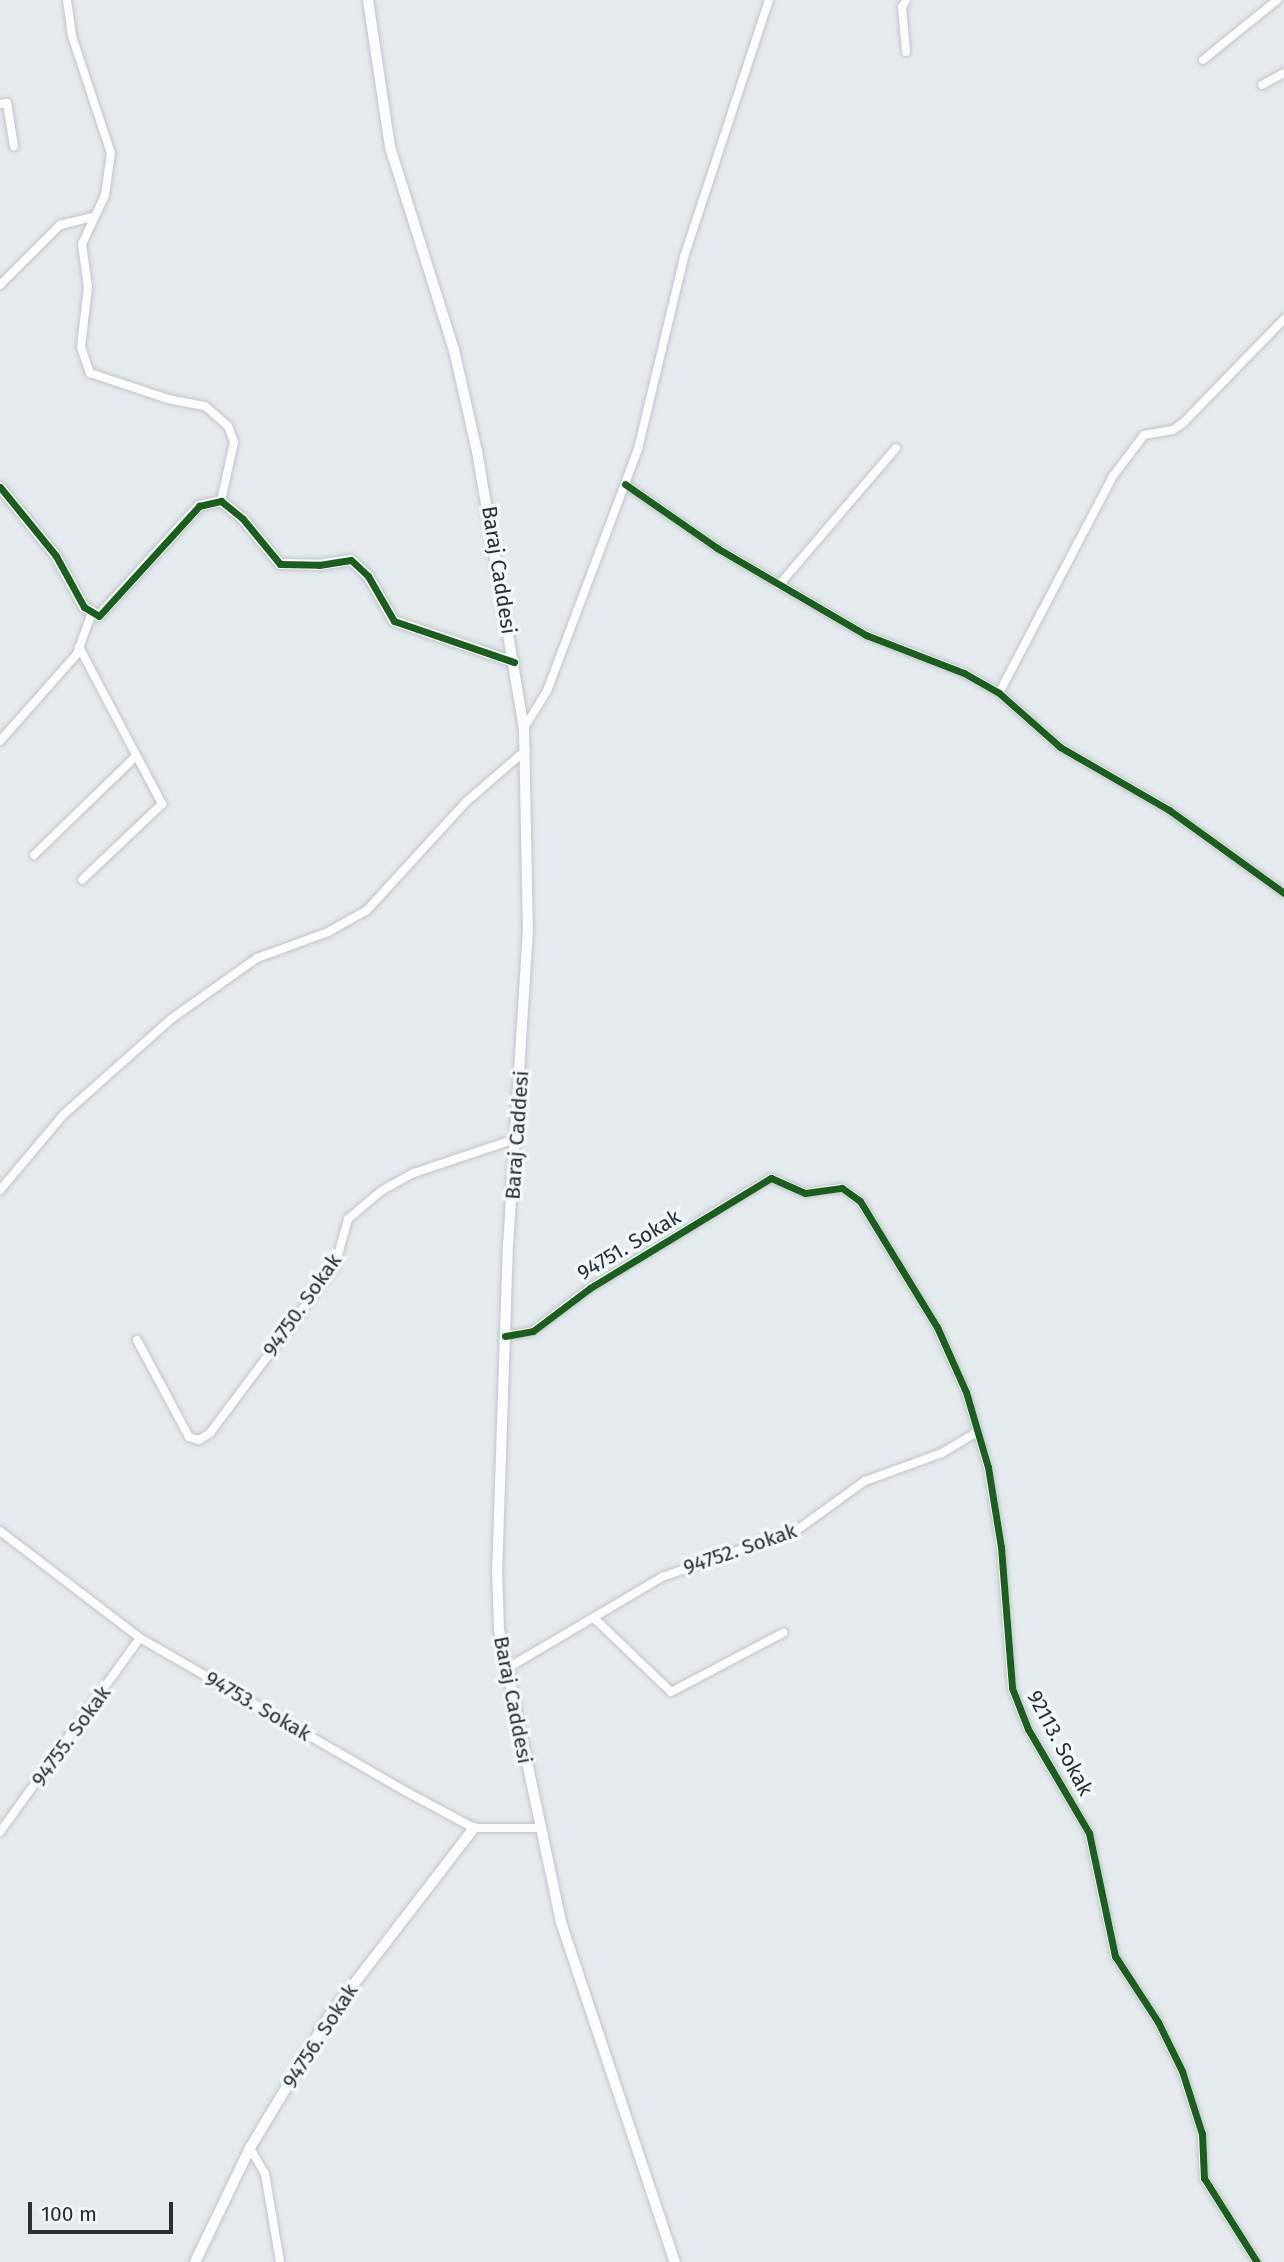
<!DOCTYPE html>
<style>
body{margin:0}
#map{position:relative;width:1284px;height:2262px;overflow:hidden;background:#e5eaee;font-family:"Fira Sans",sans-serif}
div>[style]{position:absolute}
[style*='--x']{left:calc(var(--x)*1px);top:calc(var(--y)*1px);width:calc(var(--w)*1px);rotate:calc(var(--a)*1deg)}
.roads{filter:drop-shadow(0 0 2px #c1c5c9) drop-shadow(0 0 2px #c1c5c9)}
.minor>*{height:8px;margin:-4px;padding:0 4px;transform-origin:4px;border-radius:4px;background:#fbfcfc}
.tertiary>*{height:10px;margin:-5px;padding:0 5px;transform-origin:5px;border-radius:5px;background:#fbfcfc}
.secondary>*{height:10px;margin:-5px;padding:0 5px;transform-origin:5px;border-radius:5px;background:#fbfcfc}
.cycleway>*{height:7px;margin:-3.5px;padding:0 3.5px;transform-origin:3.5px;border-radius:3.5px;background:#1b5e20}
span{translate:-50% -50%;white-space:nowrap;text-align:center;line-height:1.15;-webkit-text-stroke:7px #f0f7fd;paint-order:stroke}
.street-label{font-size:21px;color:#2a2e30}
.scale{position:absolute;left:28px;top:2202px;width:145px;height:32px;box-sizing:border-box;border:4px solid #2a2e30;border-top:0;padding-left:9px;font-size:21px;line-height:24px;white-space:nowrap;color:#2a2e30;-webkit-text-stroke:5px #f0f7fd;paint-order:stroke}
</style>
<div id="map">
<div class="roads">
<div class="minor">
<i style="--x:67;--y:0;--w:36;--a:82"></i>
<i style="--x:72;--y:36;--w:123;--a:71.6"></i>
<i style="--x:111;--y:153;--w:42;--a:98.1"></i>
<i style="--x:105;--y:195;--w:54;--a:115.1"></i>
<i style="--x:82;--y:244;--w:43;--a:82.1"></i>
<i style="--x:88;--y:287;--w:60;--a:96.7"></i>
<i style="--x:81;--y:347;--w:28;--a:71"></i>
<i style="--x:90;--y:373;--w:82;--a:18.4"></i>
<i style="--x:168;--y:399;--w:38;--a:11"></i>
<i style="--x:205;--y:406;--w:30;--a:41"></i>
<i style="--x:228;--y:426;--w:17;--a:69"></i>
<i style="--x:234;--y:442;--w:60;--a:102.4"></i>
<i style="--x:906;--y:0;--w:8;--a:120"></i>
<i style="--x:902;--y:7;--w:45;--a:84.9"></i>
<i style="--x:1203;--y:60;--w:95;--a:-39"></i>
<i style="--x:1262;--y:85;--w:25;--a:-29"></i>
<i style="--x:0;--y:104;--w:7;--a:-8"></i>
<i style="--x:7;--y:103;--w:44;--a:80.8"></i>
<i style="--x:0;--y:285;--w:85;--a:-45"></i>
<i style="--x:60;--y:225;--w:34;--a:-14"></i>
<i style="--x:625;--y:484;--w:112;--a:34.8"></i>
<i style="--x:717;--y:548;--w:173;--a:30.3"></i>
<i style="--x:866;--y:635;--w:105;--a:21.2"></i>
<i style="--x:964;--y:673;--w:40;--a:29.7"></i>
<i style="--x:999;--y:693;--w:81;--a:41.5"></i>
<i style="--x:1060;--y:747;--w:126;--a:30"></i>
<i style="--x:1169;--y:810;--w:142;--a:35.8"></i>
<i style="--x:779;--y:585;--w:180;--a:-49.5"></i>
<i style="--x:79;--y:647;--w:178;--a:62.1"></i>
<i style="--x:162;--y:804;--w:110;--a:136.5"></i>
<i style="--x:999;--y:693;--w:245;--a:-62.3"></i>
<i style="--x:1113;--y:476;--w:51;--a:-52.9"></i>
<i style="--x:1144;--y:435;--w:29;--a:-10"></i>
<i style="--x:1173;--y:430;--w:14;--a:-36"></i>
<i style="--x:1184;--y:422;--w:144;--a:-45.8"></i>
<i style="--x:524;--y:728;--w:44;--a:-58.1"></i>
<i style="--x:547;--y:691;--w:259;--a:-69.4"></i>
<i style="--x:638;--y:449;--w:197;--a:-76.5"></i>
<i style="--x:684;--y:257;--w:271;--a:-71.7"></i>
<i style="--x:0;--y:741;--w:116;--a:-48.5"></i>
<i style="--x:77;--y:654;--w:45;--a:-70.3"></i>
<i style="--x:34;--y:855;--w:142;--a:-44.1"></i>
<i style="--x:0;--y:1190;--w:99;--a:-49.9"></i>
<i style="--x:64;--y:1114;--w:143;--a:-41.6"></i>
<i style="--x:171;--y:1019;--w:105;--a:-35.3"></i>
<i style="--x:257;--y:958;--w:76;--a:-20.1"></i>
<i style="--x:328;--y:932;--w:45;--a:-29.4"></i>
<i style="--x:367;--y:910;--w:148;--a:-47.5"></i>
<i style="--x:467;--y:801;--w:77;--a:-40.8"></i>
<i style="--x:505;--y:1336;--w:28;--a:-10"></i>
<i style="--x:533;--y:1331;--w:71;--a:-37"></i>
<i style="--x:590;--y:1288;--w:212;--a:-31.3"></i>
<i style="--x:771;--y:1178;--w:37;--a:24"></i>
<i style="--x:805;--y:1193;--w:37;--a:-8"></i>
<i style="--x:842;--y:1188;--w:22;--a:36"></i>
<i style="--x:860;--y:1201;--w:148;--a:58.6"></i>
<i style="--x:937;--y:1327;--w:71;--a:66"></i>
<i style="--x:966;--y:1392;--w:78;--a:73.7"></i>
<i style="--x:988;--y:1467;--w:81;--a:80.8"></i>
<i style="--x:1001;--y:1547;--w:141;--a:85.5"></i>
<i style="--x:1012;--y:1688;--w:44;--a:68.7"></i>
<i style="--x:1028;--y:1729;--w:121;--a:59.6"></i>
<i style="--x:1089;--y:1833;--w:126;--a:78.1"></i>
<i style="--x:1115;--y:1956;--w:79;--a:56.9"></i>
<i style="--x:1158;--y:2022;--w:55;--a:63.9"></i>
<i style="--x:1182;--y:2071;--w:66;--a:72.4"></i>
<i style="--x:1202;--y:2134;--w:44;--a:87.4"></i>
<i style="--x:1204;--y:2178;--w:99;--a:57.8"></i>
<i style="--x:137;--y:1340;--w:110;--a:61.8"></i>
<i style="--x:189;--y:1437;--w:10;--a:17"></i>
<i style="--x:199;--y:1440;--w:13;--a:-32"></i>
<i style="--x:210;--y:1433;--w:209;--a:-53.2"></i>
<i style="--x:335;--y:1266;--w:49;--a:-74.5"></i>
<i style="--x:348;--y:1219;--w:43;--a:-40.3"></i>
<i style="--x:381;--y:1191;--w:38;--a:-29"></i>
<i style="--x:414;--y:1173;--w:110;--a:-18.6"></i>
<i style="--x:0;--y:1531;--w:176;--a:37.4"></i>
<i style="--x:140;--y:1638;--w:306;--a:30"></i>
<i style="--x:405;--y:1791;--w:78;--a:28.2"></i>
<i style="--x:474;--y:1828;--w:65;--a:0"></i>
<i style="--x:595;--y:1619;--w:105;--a:43.8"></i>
<i style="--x:671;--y:1692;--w:127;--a:-27.8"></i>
<i style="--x:506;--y:1669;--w:181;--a:-30.5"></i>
<i style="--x:662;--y:1577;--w:143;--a:-19.2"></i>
<i style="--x:797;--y:1530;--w:84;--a:-35.8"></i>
<i style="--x:865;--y:1481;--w:82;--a:-20"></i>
<i style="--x:942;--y:1453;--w:39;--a:-31"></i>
<i style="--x:0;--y:1832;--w:239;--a:-54.2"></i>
<i style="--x:250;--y:2148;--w:30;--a:60"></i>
<i style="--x:265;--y:2174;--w:89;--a:80.3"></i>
</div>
<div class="tertiary">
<i style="--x:0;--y:487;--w:89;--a:50.9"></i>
<i style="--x:56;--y:556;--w:58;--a:61.2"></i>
<i style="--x:84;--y:607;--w:17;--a:31"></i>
<i style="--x:99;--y:616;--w:149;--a:-47.7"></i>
<i style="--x:199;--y:506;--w:23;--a:-13"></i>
<i style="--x:221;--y:501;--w:28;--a:39"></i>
<i style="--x:243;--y:519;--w:58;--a:50.6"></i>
<i style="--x:280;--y:564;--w:39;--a:1"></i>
<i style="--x:319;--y:565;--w:32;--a:-9"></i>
<i style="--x:351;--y:560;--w:23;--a:43"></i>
<i style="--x:368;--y:576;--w:52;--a:60"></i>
<i style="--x:394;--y:621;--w:127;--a:18.9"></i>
<i style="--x:195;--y:2262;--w:127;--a:-64.2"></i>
<i style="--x:250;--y:2148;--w:155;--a:-59"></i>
<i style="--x:330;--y:2015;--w:236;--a:-52.4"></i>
</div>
<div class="secondary">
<i style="--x:368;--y:0;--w:149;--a:81.5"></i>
<i style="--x:390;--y:147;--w:213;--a:72.5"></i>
<i style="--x:454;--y:350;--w:104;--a:77.2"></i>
<i style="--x:477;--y:451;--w:281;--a:80.4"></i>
<i style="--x:524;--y:728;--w:201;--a:88.9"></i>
<i style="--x:528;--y:929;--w:315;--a:93.6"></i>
<i style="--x:508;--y:1243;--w:326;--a:91.9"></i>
<i style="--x:497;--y:1569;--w:61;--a:88.1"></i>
<i style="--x:499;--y:1630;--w:299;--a:78"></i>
<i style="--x:561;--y:1922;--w:359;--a:71.5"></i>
</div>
</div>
<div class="cycleway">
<i style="--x:625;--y:484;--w:112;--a:34.8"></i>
<i style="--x:717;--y:548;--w:173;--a:30.3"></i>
<i style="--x:866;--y:635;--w:105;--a:21.2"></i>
<i style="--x:964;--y:673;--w:40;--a:29.7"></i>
<i style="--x:999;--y:693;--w:81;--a:41.5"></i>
<i style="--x:1060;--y:747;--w:126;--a:30"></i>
<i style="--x:1169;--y:810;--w:142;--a:35.8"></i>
<i style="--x:0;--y:487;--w:89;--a:50.9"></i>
<i style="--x:56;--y:556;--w:58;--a:61.2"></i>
<i style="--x:84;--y:607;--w:17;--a:31"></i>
<i style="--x:99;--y:616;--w:149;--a:-47.7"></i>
<i style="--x:199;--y:506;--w:23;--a:-13"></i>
<i style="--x:221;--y:501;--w:28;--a:39"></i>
<i style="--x:243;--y:519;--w:58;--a:50.6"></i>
<i style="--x:280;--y:564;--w:39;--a:1"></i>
<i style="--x:319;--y:565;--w:32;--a:-9"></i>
<i style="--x:351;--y:560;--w:23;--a:43"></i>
<i style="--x:368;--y:576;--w:52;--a:60"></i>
<i style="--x:394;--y:621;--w:127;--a:18.9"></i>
<i style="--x:505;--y:1336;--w:28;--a:-10"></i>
<i style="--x:533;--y:1331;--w:71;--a:-37"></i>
<i style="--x:590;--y:1288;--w:212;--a:-31.3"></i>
<i style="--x:771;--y:1178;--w:37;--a:24"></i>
<i style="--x:805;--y:1193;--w:37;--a:-8"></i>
<i style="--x:842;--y:1188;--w:22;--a:36"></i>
<i style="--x:860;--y:1201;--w:148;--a:58.6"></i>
<i style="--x:937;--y:1327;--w:71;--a:66"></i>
<i style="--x:966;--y:1392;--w:78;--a:73.7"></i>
<i style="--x:988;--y:1467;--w:81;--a:80.8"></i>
<i style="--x:1001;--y:1547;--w:141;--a:85.5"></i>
<i style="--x:1012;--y:1688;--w:44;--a:68.7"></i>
<i style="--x:1028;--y:1729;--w:121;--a:59.6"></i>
<i style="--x:1089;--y:1833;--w:126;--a:78.1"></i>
<i style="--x:1115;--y:1956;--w:79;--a:56.9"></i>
<i style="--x:1158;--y:2022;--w:55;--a:63.9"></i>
<i style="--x:1182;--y:2071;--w:66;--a:72.4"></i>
<i style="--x:1202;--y:2134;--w:44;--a:87.4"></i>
<i style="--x:1204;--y:2178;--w:99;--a:57.8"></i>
</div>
<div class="street-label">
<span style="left:499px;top:570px;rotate:81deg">Baraj Caddesi</span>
<span style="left:517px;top:1135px;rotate:-86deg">Baraj Caddesi</span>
<span style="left:629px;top:1245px;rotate:-31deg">94751. Sokak</span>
<span style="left:302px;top:1305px;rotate:-55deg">94750. Sokak</span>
<span style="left:740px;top:1549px;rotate:-19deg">94752. Sokak</span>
<span style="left:513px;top:1700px;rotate:79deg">Baraj Caddesi</span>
<span style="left:258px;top:1706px;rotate:30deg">94753. Sokak</span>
<span style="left:71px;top:1736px;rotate:-54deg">94755. Sokak</span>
<span style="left:1060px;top:1743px;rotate:62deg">92113. Sokak</span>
<span style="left:320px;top:2036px;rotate:-57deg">94756. Sokak</span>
</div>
<div class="scale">100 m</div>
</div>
